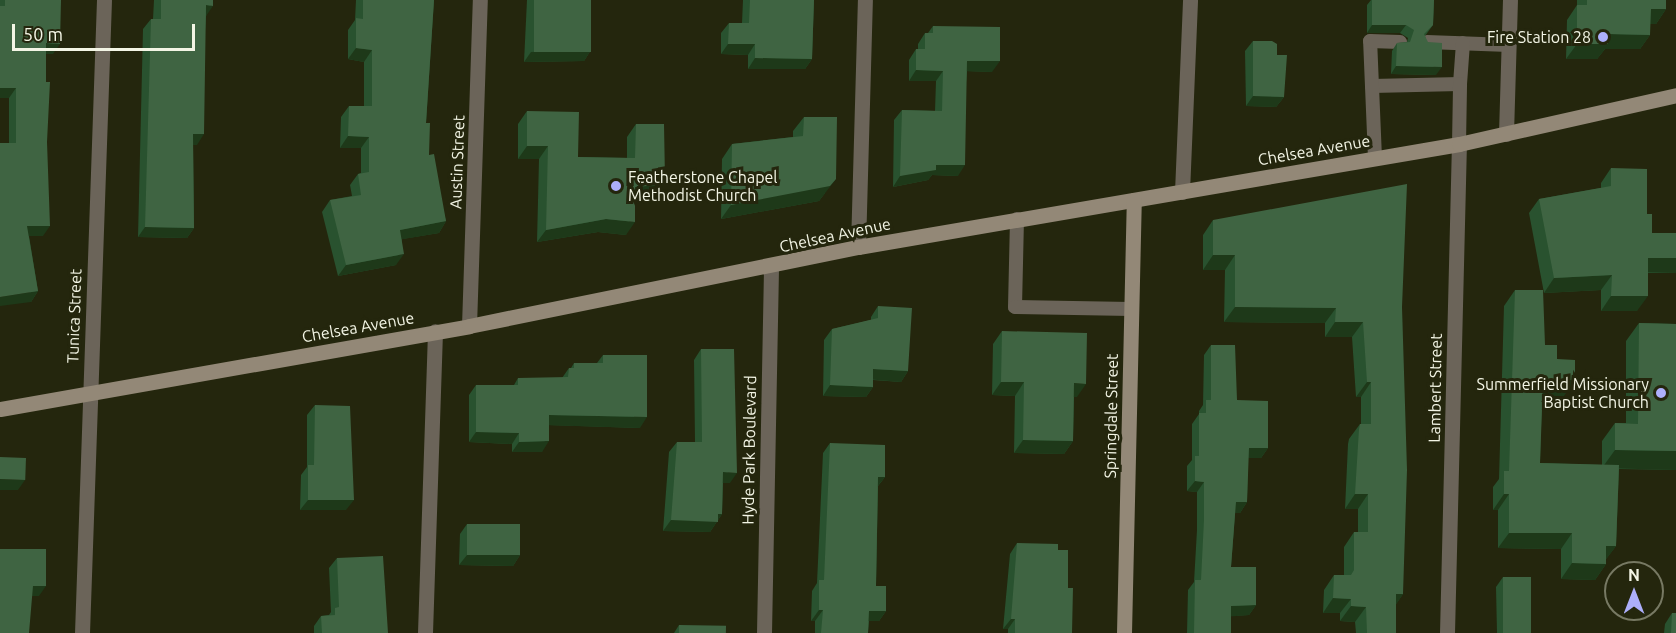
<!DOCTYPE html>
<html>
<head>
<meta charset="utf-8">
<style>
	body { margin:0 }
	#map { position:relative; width:1676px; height:633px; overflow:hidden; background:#24260d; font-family:Ubuntu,sans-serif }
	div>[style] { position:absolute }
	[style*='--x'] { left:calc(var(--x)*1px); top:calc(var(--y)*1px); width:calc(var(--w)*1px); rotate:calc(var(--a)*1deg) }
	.lane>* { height:14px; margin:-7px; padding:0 7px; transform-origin:7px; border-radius:7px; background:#6b6459 }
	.street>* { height:15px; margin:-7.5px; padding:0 7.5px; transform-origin:7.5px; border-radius:7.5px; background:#6b6459 }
	.secondary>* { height:15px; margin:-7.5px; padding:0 7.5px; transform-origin:7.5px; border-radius:7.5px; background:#938877 }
	.wall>* { inset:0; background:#29522f }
	.shaded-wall>* { inset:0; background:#1e3919 }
	.building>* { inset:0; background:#3f6442; transform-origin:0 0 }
	.dots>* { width:16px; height:16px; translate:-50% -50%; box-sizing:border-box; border:3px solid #24260d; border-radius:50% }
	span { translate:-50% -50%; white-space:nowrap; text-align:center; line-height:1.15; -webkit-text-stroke:6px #24260d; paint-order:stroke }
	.poi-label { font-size:16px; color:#f3f5e5 }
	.right { translate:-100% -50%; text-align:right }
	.left { translate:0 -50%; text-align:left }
	.street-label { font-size:16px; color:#f3f5e5 }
	.north { position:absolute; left:1604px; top:561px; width:60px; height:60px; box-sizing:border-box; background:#24260d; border:2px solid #777963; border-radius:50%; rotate:0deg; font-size:16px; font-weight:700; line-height:24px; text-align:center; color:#f3f5e5 }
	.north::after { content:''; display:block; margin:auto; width:21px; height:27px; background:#adaffb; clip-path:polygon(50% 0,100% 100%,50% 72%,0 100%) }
	.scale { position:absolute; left:12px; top:24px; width:183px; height:27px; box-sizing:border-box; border:3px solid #f3f5e5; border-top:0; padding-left:8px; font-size:18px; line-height:21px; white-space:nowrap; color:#f3f5e5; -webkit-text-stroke:4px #24260d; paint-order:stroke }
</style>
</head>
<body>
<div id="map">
	<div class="lane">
		<i style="--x:1427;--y:42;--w:82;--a:2.1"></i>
		<i style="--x:1372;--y:86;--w:88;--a:-1.3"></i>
		<i style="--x:1460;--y:84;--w:41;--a:-85.8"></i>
		<i style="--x:1459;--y:144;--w:60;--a:-89"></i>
		<i style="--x:1375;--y:158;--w:117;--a:-92.4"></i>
		<i style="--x:1370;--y:41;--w:30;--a:2"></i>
		<i style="--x:1017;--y:219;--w:88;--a:91.3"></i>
		<i style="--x:1015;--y:307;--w:116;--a:1"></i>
	</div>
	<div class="street">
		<i style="--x:1506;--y:134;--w:134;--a:-88.3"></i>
		<i style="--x:1182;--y:192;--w:192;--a:-87.6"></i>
		<i style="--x:858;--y:247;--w:247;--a:-88.4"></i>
		<i style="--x:469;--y:326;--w:326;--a:-88.1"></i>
		<i style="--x:82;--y:633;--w:633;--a:-88.01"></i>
		<i style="--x:425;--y:633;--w:302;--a:-88.1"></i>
		<i style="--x:764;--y:633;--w:366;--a:-88.9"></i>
		<i style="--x:1447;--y:633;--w:489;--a:-88.6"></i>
	</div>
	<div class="secondary">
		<i style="--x:0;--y:409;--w:476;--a:-10"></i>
		<i style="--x:469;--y:326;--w:397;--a:-11.5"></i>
		<i style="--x:858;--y:247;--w:610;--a:-9.72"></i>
		<i style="--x:1459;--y:144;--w:222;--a:-12.7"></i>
		<i style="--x:1124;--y:633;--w:433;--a:-88.7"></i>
	</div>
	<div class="wall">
		<i style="clip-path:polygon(0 0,61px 0,53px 54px,46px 54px,43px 236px,29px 236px,38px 291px,31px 302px,9px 143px,9px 98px,0 98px)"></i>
		<i style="clip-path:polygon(154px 0,213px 0,206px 16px,197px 145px,193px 145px,194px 228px,187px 238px,138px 237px,143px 29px,151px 19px,153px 19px)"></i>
		<i style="clip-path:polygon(356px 0,434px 0,426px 123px,429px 155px,446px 221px,439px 233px,402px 239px,396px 265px,338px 276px,322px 212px,330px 200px,352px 196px,350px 185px,358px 174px,361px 173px,361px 148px,340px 148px,341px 117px,349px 106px,364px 106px,364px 62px,348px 59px,348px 30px,355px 20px)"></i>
		<i style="clip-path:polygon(527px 0,591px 0,591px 50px,584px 61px,524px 62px)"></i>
		<i style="clip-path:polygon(743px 0,814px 0,812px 59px,805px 69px,748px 69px,748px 55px,721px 54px,721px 33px,729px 23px,742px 23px)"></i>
		<i style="clip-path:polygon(1371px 0,1434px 0,1433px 25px,1425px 36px,1436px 75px,1391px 74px,1392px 51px,1397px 43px,1407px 42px,1408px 38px,1400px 33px,1367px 33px,1367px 5px)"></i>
		<i style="clip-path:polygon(1577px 0,1666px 0,1666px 9px,1656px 24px,1650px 24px,1650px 35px,1640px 49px,1605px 49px,1597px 59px,1566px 59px,1567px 20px,1577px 5px)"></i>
		<i style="clip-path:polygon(933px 26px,992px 72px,967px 71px,958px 176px,932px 175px,928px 180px,893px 187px,894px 120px,902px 110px,935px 111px,936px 81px,909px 81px,909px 60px,916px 49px,918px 49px,918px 44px,925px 33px,928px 33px)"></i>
		<i style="clip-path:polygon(1253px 41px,1277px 55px,1284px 97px,1276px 107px,1246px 106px,1245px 51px)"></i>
		<i style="clip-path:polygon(527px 111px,578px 157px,627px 158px,627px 137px,636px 124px,665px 179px,650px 198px,635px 199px,626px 235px,598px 232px,537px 242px,539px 159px,518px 159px,518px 124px)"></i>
		<i style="clip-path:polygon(804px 117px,825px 193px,819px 201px,721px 219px,722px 159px,732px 144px,793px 137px,793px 131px)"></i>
		<i style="clip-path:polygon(1611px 168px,1647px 214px,1652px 233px,1676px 233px,1676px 273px,1648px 273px,1637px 311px,1601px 311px,1601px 290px,1544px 293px,1529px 213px,1539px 199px,1601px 188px,1601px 183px)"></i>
		<i style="clip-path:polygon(1213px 220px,1402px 307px,1403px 594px,1396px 604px,1396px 633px,1356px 633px,1355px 622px,1340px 621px,1340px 613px,1323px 613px,1324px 590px,1334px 575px,1344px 575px,1344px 547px,1354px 532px,1358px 532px,1358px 509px,1345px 509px,1348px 444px,1349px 439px,1360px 424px,1361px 424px,1361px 397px,1356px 397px,1352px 337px,1325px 337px,1325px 323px,1224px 322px,1225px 270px,1203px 270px,1203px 235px)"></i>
		<i style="clip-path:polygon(1515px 290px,1545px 345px,1557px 359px,1564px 396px,1542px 396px,1540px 463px,1602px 465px,1602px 441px,1615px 423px,1626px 423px,1626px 341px,1639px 323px,1676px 324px,1676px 470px,1619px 469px,1616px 546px,1606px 559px,1606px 564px,1595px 580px,1561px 579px,1561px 549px,1498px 548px,1498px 510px,1493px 510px,1493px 487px,1499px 479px,1504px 306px)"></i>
		<i style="clip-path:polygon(878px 306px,908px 371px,901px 382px,873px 380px,873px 387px,866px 397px,823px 396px,824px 340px,832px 329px,871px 320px,871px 317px)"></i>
		<i style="clip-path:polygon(1002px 331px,1077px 397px,1074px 397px,1073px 441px,1064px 454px,1014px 453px,1015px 396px,992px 395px,993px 344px)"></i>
		<i style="clip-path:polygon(1211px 345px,1237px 400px,1268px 448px,1261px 458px,1248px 458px,1247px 502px,1240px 513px,1235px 513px,1231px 567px,1256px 605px,1249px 615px,1231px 616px,1231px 633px,1187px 633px,1188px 590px,1194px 582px,1197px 530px,1197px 492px,1187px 491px,1187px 466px,1192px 460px,1192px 424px,1199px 414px,1199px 411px,1203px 405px,1204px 355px)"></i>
		<i style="clip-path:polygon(701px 349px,730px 483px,723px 483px,722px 514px,710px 532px,663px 531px,669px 452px,677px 442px,695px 442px,694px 360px)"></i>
		<i style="clip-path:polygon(603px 355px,640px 428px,549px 425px,542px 452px,512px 452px,512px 444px,469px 442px,469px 395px,476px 385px,514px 385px,518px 378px,562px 378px,569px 368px,571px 368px,574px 363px,597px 363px)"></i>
		<i style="clip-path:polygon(315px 405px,346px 510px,300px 510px,301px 475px,307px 467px,307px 415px)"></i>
		<i style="clip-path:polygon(830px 443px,885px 477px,878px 486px,876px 586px,886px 611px,879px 621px,869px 621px,868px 633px,815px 633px,815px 621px,811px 621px,812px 591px,817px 583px,823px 453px)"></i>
		<i style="clip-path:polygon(467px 524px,520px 555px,513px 566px,459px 565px,460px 534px)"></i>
		<i style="clip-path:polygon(1017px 543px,1058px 550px,1068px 588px,1072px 633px,1008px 633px,1008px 629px,1003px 629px,1010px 554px)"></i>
		<i style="clip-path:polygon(337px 558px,388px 633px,314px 633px,314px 626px,321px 616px,329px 615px,331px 612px,329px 568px)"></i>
		<i style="clip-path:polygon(1503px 577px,1531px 633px,1497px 633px,1496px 587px)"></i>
		<i style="clip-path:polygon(1672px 613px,1676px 633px,1664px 633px,1665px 624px)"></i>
		<i style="clip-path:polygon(679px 625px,726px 633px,674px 633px)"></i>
	</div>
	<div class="shaded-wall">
		<i style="clip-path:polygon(206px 5px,213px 6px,206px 16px)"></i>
		<i style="clip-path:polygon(1651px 9px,1666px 9px,1656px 24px,1640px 24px)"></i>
		<i style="clip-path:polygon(1372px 25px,1406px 25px,1400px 33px,1367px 33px)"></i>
		<i style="clip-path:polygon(1608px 34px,1650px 35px,1640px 49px,1605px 49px,1597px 59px,1566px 59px,1577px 44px)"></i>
		<i style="clip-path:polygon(46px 43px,60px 44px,53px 54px,39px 54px)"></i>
		<i style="clip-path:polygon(728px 44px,755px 44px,748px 55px,721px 54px)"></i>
		<i style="clip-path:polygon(356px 48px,372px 50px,364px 62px,348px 59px)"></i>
		<i style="clip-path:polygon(591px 50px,584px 61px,524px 62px,531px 52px)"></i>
		<i style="clip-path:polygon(755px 58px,812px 59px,805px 69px,748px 69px)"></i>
		<i style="clip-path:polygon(967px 61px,1000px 61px,992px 72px,960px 71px)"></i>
		<i style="clip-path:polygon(1396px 66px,1442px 67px,1436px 75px,1391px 74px)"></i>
		<i style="clip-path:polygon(916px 70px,943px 71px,936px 81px,909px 81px)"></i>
		<i style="clip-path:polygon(0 88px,16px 88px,9px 98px,0 98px)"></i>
		<i style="clip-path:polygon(1253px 96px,1284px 97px,1276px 107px,1246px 106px)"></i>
		<i style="clip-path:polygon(193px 134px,204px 134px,197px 145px,186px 145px)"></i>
		<i style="clip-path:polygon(348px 136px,369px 137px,361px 148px,340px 148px)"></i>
		<i style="clip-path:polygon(527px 146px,548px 146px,539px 159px,518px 159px)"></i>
		<i style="clip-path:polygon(936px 165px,965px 165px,958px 176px,932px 175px,928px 180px,893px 187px,900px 176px)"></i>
		<i style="clip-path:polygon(659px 179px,665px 179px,650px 198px,627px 199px,635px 187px)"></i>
		<i style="clip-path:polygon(836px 179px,819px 201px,721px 219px,731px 205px)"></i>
		<i style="clip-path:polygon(606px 219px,635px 222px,626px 235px,598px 232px,537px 242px,546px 230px)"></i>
		<i style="clip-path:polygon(446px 221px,439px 233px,392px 241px,400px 230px)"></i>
		<i style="clip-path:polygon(27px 226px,50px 226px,43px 236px,20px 236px)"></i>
		<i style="clip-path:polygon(145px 227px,194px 228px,187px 238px,138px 237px)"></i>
		<i style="clip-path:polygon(404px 254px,396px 265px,338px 276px,346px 265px)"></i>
		<i style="clip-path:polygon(1213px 255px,1235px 255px,1225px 270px,1203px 270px)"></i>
		<i style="clip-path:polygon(1648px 258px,1676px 258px,1676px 273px,1637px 272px)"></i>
		<i style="clip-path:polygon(1612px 275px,1601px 290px,1544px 293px,1554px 278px)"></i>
		<i style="clip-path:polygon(38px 291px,31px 302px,0 306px,0 297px)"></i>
		<i style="clip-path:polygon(1611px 296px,1648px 296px,1637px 311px,1601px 311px)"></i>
		<i style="clip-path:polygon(1235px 307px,1336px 308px,1325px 323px,1224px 322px)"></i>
		<i style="clip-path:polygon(1335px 322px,1363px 322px,1352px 337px,1325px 337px)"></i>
		<i style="clip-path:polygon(873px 369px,908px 371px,901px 382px,866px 379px)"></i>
		<i style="clip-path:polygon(1575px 380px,1564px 396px,1532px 396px,1543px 381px)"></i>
		<i style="clip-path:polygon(1001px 382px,1024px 382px,1015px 396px,992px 395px)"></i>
		<i style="clip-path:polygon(1367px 382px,1371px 382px,1361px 397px,1356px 397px)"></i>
		<i style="clip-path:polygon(1074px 383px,1086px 384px,1077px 397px,1065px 397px)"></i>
		<i style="clip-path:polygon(830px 385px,873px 387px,866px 397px,823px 396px)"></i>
		<i style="clip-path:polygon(549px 415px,647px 417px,640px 428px,542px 425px)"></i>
		<i style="clip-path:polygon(476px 432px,519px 433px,512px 444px,469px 442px)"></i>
		<i style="clip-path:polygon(1023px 440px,1073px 441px,1064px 454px,1014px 453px)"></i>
		<i style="clip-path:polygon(549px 441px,542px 452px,512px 452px,519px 442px)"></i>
		<i style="clip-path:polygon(1249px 448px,1268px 448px,1261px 458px,1241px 458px)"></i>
		<i style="clip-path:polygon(1615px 450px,1676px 451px,1676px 470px,1602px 468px)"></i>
		<i style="clip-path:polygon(723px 472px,737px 473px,730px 483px,716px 483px)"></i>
		<i style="clip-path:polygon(878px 477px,885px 477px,877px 487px)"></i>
		<i style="clip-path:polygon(0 479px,25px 480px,18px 490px,0 490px)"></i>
		<i style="clip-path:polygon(1195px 481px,1204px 482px,1197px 492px,1187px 491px)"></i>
		<i style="clip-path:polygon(1355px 494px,1368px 494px,1358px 509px,1345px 509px)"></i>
		<i style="clip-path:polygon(1504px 494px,1509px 494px,1498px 510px,1493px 510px)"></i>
		<i style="clip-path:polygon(308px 500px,354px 500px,346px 510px,300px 510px)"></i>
		<i style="clip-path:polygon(1236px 502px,1247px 502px,1240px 513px,1228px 513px)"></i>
		<i style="clip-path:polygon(718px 514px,722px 514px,710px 532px,663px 531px,671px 520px)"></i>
		<i style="clip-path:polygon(1509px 533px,1572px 533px,1561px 549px,1498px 548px)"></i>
		<i style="clip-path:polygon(1606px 546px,1616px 546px,1604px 562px)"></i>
		<i style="clip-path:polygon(467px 555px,520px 555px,513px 566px,459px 565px)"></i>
		<i style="clip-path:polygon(1572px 563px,1606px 564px,1595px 580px,1561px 579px)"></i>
		<i style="clip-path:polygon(33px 586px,46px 586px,39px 596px,26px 596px)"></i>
		<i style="clip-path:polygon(1396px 594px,1403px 594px,1393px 609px)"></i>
		<i style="clip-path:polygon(1333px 598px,1351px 599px,1340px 613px,1323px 613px)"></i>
		<i style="clip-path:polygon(1256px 605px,1249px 615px,1224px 617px,1231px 606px)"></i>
		<i style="clip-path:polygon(1351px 606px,1366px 607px,1355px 622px,1340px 621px)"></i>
		<i style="clip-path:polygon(819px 610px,823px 610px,815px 621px,811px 621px)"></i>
		<i style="clip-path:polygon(869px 611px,886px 611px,879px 621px,862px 621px)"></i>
		<i style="clip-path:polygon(1011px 619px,1015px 619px,1008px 629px,1003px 629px)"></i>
	</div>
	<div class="building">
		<i style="clip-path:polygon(5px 0,61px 0,60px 44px,46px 43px,46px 82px,50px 82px,47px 142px,50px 226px,27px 226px,38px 291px,0 297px,0 143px,16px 143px,16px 88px,0 88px,0 6px,5px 6px)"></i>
		<i style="clip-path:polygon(161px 0,213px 0,213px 6px,206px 5px,204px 134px,193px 134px,194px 228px,145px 227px,151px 19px,161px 19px)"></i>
		<i style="clip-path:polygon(363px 0,434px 0,426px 123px,430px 123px,429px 155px,434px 154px,446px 221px,400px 230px,404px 254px,346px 265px,330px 200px,361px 195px,358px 174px,369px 172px,369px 137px,348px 136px,349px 106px,372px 106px,372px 50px,356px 48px,356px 18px,363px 19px)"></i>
		<i style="left:534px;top:0;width:57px;height:52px"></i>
		<i style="clip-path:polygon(750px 0,814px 0,812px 59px,755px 58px,755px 44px,728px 44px,729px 23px,749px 23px)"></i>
		<i style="clip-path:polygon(1372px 0,1434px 0,1433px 25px,1424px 34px,1428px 42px,1442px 43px,1442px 67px,1396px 66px,1397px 43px,1410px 42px,1414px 30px,1406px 25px,1372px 25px)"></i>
		<i style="clip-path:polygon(1587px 0,1666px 0,1666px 9px,1651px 9px,1650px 35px,1608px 34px,1608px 44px,1577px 44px,1577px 5px,1587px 5px)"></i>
		<i style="clip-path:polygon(933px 26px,1000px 27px,1000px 61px,967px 61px,965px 165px,936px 165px,936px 170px,900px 176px,902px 110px,942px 111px,943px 71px,916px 70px,916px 49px,925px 49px,925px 33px,933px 33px)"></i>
		<i style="clip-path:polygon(1253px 41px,1272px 41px,1277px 44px,1277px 55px,1287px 55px,1284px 97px,1253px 96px)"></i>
		<i style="clip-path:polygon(527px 111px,579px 112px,578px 157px,635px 158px,636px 124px,664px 124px,665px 179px,659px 179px,659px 185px,635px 187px,635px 222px,606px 219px,546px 230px,548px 146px,527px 146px)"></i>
		<i style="clip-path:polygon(804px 117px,837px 117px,836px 179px,830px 186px,731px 205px,732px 144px,803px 136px)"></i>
		<i style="clip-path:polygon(1611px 168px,1647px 169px,1647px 214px,1652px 214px,1652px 233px,1676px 233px,1676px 258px,1648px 258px,1648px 296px,1611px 296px,1612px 275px,1554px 278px,1539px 199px,1611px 186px)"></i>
		<i style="clip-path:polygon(1407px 184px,1402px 307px,1407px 470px,1403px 594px,1396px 594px,1396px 633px,1367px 633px,1366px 607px,1351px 606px,1351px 599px,1333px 598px,1334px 575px,1351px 575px,1354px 570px,1354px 532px,1368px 532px,1368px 494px,1355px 494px,1359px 429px,1360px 424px,1371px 424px,1371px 382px,1367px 382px,1363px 322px,1335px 322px,1336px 308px,1235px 307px,1235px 255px,1213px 255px,1213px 220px)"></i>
		<i style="clip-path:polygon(1515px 290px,1543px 290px,1545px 345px,1557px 345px,1557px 359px,1575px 360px,1575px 380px,1543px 381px,1540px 463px,1619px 465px,1616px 546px,1606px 546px,1606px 564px,1572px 563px,1572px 533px,1509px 533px,1509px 494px,1504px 494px,1504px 471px,1509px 471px)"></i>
		<i style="clip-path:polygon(878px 306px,912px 308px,908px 371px,873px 369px,873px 387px,830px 385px,832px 329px,878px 318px)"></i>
		<i style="clip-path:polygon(1639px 323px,1676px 324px,1676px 451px,1615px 450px,1615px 423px,1638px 424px)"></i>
		<i style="clip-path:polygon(1002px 331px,1087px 333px,1086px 384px,1074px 383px,1073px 441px,1023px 440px,1024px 382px,1001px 382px)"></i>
		<i style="clip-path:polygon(1211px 345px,1235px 345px,1237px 400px,1268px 401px,1268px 448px,1249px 448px,1247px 502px,1236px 502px,1231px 567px,1256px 567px,1256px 605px,1231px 606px,1231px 633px,1194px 633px,1195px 580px,1201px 580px,1204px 520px,1204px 482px,1195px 481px,1195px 456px,1199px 456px,1199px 413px,1206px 413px,1206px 400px,1211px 400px)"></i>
		<i style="clip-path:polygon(701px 349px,734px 349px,737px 473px,723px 472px,722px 514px,718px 514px,718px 522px,671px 520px,677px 442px,702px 442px)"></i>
		<i style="clip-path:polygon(603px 355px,647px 355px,647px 417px,549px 415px,549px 441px,519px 442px,519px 433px,476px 432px,476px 385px,518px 385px,518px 378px,568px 377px,569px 368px,574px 368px,574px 363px,603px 363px)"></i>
		<i style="clip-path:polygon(315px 405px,350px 406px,354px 500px,308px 500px,308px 465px,314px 465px)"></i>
		<i style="clip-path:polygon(830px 443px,885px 445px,885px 477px,878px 477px,876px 586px,886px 586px,886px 611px,869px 611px,868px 633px,821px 633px,823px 610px,819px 610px,819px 580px,824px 580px)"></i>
		<i style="left:0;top:457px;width:26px;height:22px;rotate:2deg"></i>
		<i style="left:467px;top:524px;width:53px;height:31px"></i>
		<i style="clip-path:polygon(1017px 543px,1058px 544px,1058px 550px,1068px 550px,1068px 588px,1073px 588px,1072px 633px,1015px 633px,1015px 619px,1011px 619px)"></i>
		<i style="clip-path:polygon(0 549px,46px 549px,46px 586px,33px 586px,29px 633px,0 633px)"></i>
		<i style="clip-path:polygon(383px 556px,388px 633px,322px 633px,321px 616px,335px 615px,335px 608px,339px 607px,337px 558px)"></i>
		<i style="left:1503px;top:577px;width:28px;height:56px"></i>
		<i style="clip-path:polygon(1672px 613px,1676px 613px,1676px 633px,1671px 633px)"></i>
		<i style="left:679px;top:625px;width:47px;height:8px;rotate:1deg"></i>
	</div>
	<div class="dots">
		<i style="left:1603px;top:37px;background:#adaffb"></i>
		<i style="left:616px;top:186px;background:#adaffb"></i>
		<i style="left:1661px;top:393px;background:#adaffb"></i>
	</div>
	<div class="poi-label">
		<span class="right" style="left:1591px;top:37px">Fire Station 28</span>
		<span class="left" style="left:628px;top:186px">Featherstone Chapel<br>Methodist Church</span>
		<span class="right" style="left:1649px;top:393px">Summerfield Missionary<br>Baptist Church</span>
	</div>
	<div class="street-label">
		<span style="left:1314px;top:150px;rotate:-10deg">Chelsea Avenue</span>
		<span style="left:457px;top:162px;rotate:-88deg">Austin Street</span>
		<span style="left:835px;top:235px;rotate:-12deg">Chelsea Avenue</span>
		<span style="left:74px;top:316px;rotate:-88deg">Tunica Street</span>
		<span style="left:358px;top:327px;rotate:-10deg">Chelsea Avenue</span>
		<span style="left:1435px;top:388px;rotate:-89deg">Lambert Street</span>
		<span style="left:1111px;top:416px;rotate:-89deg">Springdale Street</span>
		<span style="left:749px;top:450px;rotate:-89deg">Hyde Park Boulevard</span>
	</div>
	<div class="north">N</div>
	<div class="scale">50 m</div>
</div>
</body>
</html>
